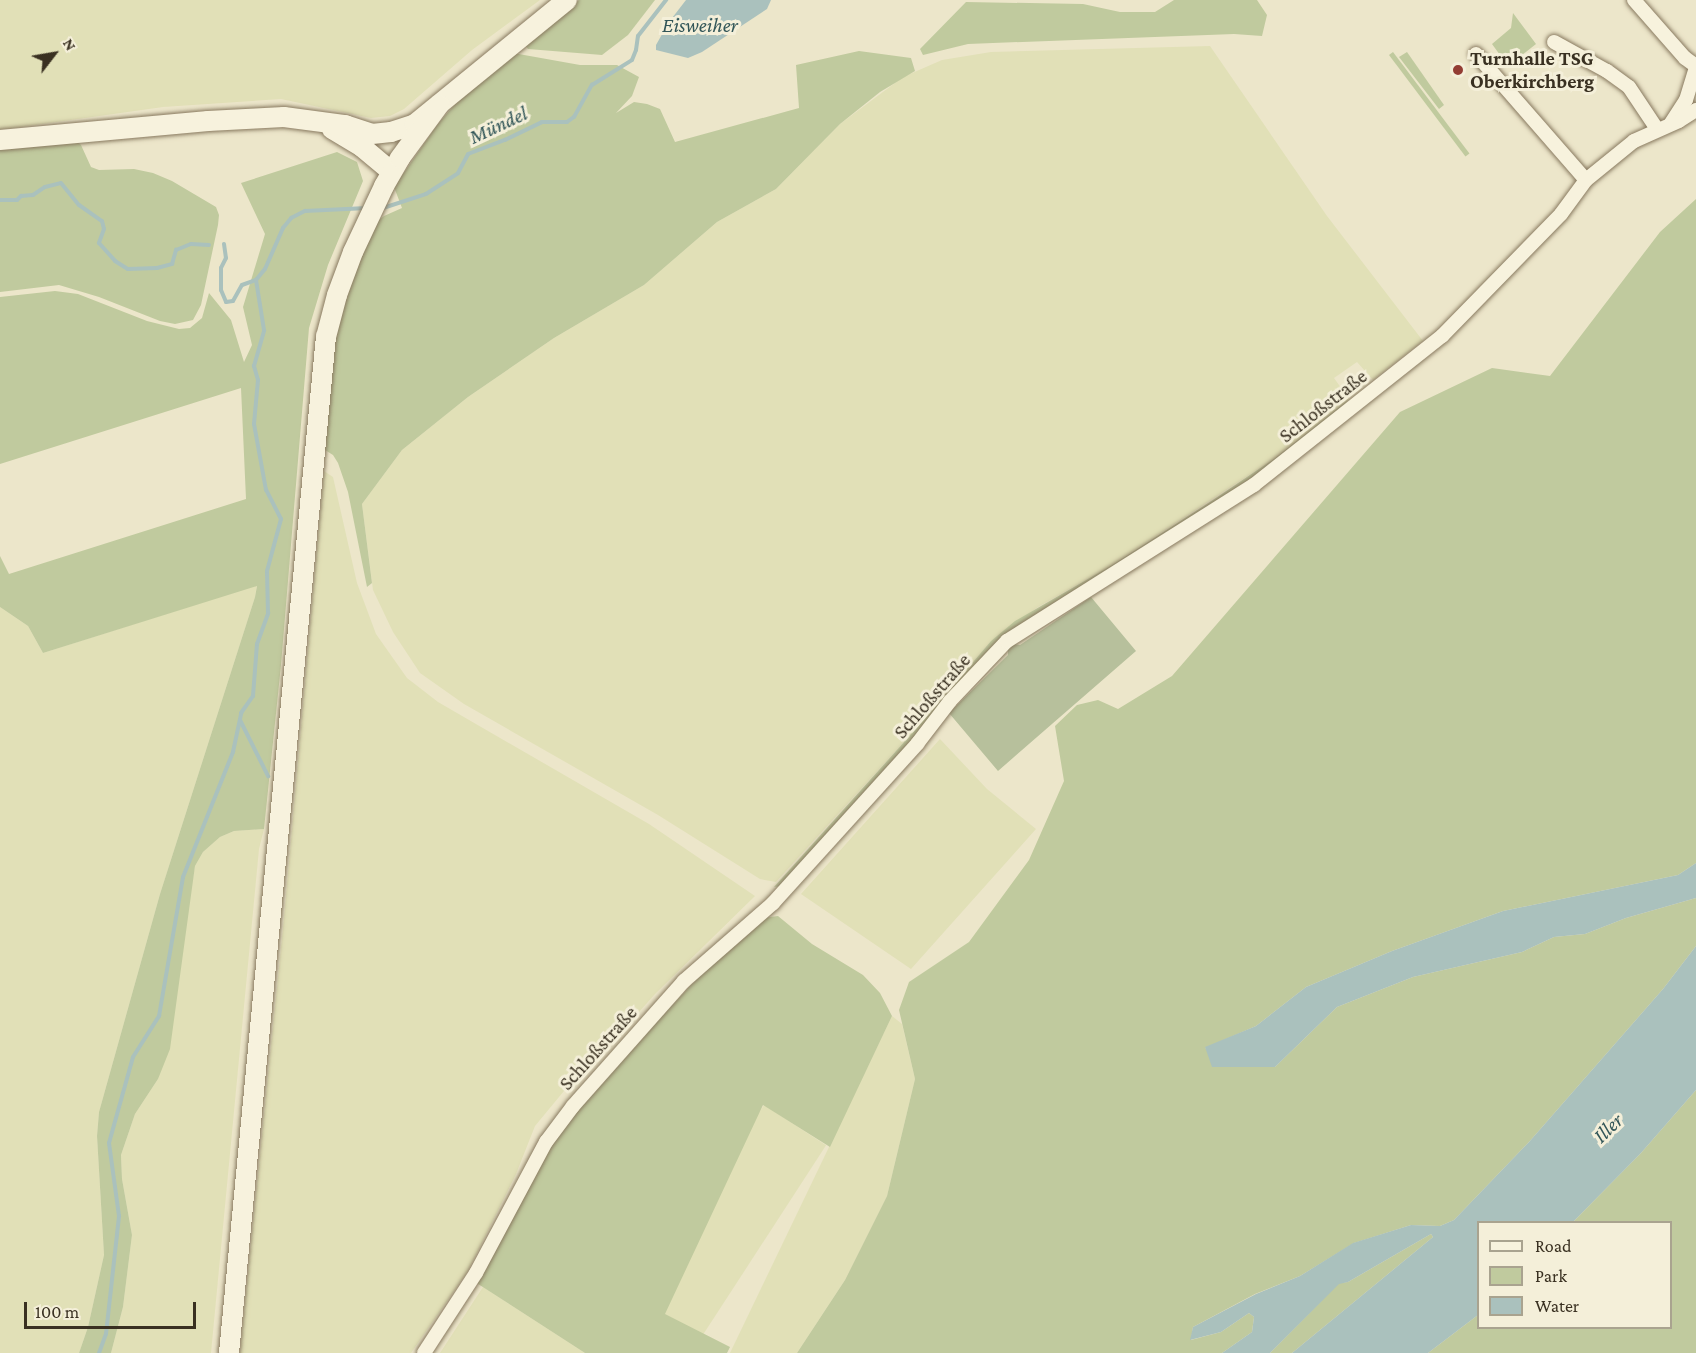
<!DOCTYPE html>
<html>
<head>
<meta charset="utf-8">
<style>
	body { margin:0 }
	#map { position:relative; width:1696px; height:1353px; overflow:hidden; background:#ece6ca; font-family:"Crimson Pro",serif }
	div>[style] { position:absolute }
	[style*='--x'] { left:calc(var(--x)*1px); top:calc(var(--y)*1px); width:calc(var(--w)*1px); rotate:calc(var(--a)*1deg) }
	.farmland>* { inset:0; background:#e1e0b7; transform-origin:0 0 }
	.green>* { inset:0; background:#c0ca9e; transform-origin:0 0 }
	.cemetery>* { inset:0; background:#b7c09c }
	.water>* { inset:0; background:#aac1bd }
	.stream>* { height:4px; margin:-2px; padding:0 2px; transform-origin:2px; border-radius:2px; background:#aac1bd }
	.roads { filter:drop-shadow(0 0 2px #88795f) drop-shadow(0 0 2px #88795f) }
	.street>* { height:14px; margin:-7px; padding:0 7px; transform-origin:7px; border-radius:7px; background:#f7f2dd }
	.secondary>* { height:20px; margin:-10px; padding:0 10px; transform-origin:10px; border-radius:10px; background:#f7f2dd }
	.dots>* { width:16px; height:16px; translate:-50% -50%; box-sizing:border-box; border:3px solid #f4efd9; border-radius:50% }
	span { translate:-50% -50%; white-space:nowrap; text-align:center; line-height:1.15; -webkit-text-stroke:6px #f4efd9; paint-order:stroke }
	.poi-label { font-size:20px; color:#393021; font-weight:700 }
	.left { translate:0 -50%; text-align:left }
	.street-label { font-size:20px; color:#393021 }
	.water-label { font-size:21px; color:#325658; font-style:italic }
	.legend { position:absolute; left:1477px; top:1221px; width:195px; height:108px; box-sizing:border-box; background:#f4efd9; border:2px solid #a9a38f; margin:0; padding:8px 10px; list-style:none; font-size:18px; color:#393021 }
	.legend li { display:flex; align-items:center; gap:12px; height:30px }
	.legend b { width:30px; border:2px solid #a9a38f }
	.north { position:absolute; left:24px; top:24px; width:60px; height:60px; -webkit-text-stroke:4px #f4efd9; paint-order:stroke; rotate:59deg; font-size:16px; font-weight:700; line-height:24px; text-align:center; color:#393021 }
	.north::after { content:''; display:block; margin:auto; width:21px; height:27px; background:#393021; clip-path:polygon(50% 0,100% 100%,50% 72%,0 100%) }
	.scale { position:absolute; left:24px; top:1302px; width:172px; height:27px; box-sizing:border-box; border:3px solid #393021; border-top:0; padding-left:8px; font-size:18px; line-height:21px; white-space:nowrap; color:#393021; -webkit-text-stroke:4px #f4efd9; paint-order:stroke }
</style>
</head>
<body>
<div id="map">
	<div class="farmland">
		<i style="clip-path:polygon(0 0,540px 0,472px 50px,404px 109px,390px 116px,371px 118px,281px 99px,163px 107px,0 130px)"></i>
		<i style="clip-path:polygon(1210px 46px,1327px 216px,1423px 341px,1373px 380px,1357px 362px,1334px 378px,1349px 399px,1275px 458px,1112px 565px,1038px 607px,991px 641px,913px 732px,776px 882px,760px 879px,658px 815px,464px 704px,420px 673px,393px 632px,373px 590px,362px 504px,402px 450px,468px 397px,554px 338px,644px 285px,717px 222px,776px 189px,840px 124px,903px 77px,942px 60px,991px 52px)"></i>
		<i style="clip-path:polygon(324px 471px,333px 477px,357px 583px,376px 634px,407px 678px,438px 702px,649px 824px,755px 896px,655px 994px,582px 1076px,578px 1074px,535px 1126px,516px 1174px,468px 1271px,411px 1353px,240px 1353px,284px 918px)"></i>
		<i style="clip-path:polygon(257px 585px,255px 597px,160px 894px,99px 1112px,97px 1136px,104px 1255px,88px 1327px,79px 1353px,0 1353px,0 607px,28px 626px,43px 653px)"></i>
		<i style="clip-path:polygon(940px 739px,987px 789px,1036px 829px,911px 969px,801px 894px)"></i>
		<i style="clip-path:polygon(264px 829px,259px 849px,211px 1353px,111px 1353px,123px 1307px,132px 1235px,122px 1179px,121px 1155px,135px 1114px,158px 1079px,195px 866px,203px 852px,220px 837px,234px 831px)"></i>
		<i style="clip-path:polygon(892px 1016px,902px 1024px,915px 1079px,887px 1196px,845px 1280px,797px 1353px,730px 1353px)"></i>
		<i style="left:764px;top:1105px;width:74px;height:232px;rotate:33deg"></i>
		<i style="clip-path:polygon(483px 1287px,585px 1353px,440px 1353px)"></i>
	</div>
	<div class="green">
		<i style="clip-path:polygon(579px 0,655px 0,628px 35px,602px 55px,528px 49px,523px 43px)"></i>
		<i style="clip-path:polygon(1174px 0,1257px 0,1267px 15px,1262px 36px,1234px 34px,968px 44px,923px 55px,920px 49px,966px 2px,1083px 4px,1120px 12px,1155px 12px)"></i>
		<i style="clip-path:polygon(1513px 13px,1536px 44px,1508px 66px,1492px 44px,1511px 28px)"></i>
		<i style="clip-path:polygon(859px 51px,911px 58px,915px 71px,880px 92px,840px 124px,776px 189px,717px 222px,644px 285px,554px 338px,468px 397px,402px 450px,362px 504px,372px 583px,367px 587px,348px 492px,338px 463px,333px 455px,325px 450px,327px 392px,339px 315px,374px 224px,384px 216px,402px 208px,394px 187px,437px 125px,470px 87px,513px 53px,580px 65px,617px 65px,639px 77px,632px 96px,616px 113px,634px 102px,647px 104px,660px 109px,675px 142px,799px 108px,796px 65px)"></i>
		<i style="left:1393px;top:52px;width:127px;height:5px;rotate:53deg"></i>
		<i style="clip-path:polygon(1407px 52px,1444px 105px,1439px 109px,1399px 57px)"></i>
		<i style="clip-path:polygon(78px 142px,81px 145px,91px 167px,99px 170px,134px 169px,153px 173px,172px 181px,216px 207px,219px 215px,218px 225px,201px 305px,193px 320px,175px 324px,160px 321px,99px 297px,59px 285px,0 292px,0 148px)"></i>
		<i style="clip-path:polygon(337px 152px,357px 162px,363px 181px,328px 265px,309px 328px,281px 665px,264px 829px,234px 831px,220px 837px,203px 852px,195px 866px,170px 1049px,158px 1079px,135px 1114px,121px 1155px,122px 1179px,132px 1235px,123px 1307px,111px 1353px,79px 1353px,88px 1327px,104px 1255px,97px 1136px,99px 1112px,160px 894px,255px 597px,257px 586px,43px 653px,28px 626px,0 607px,0 556px,9px 574px,246px 499px,241px 388px,0 464px,0 297px,55px 291px,78px 294px,147px 321px,179px 329px,190px 328px,202px 318px,209px 293px,231px 320px,244px 362px,252px 345px,243px 307px,265px 234px,241px 183px)"></i>
		<i style="clip-path:polygon(1696px 199px,1696px 863px,1678px 875px,1503px 911px,1392px 951px,1306px 987px,1256px 1026px,1205px 1048px,1275px 1067px,1337px 1007px,1413px 977px,1522px 952px,1554px 937px,1585px 934px,1626px 918px,1696px 898px,1696px 946px,1663px 989px,1529px 1142px,1454px 1220px,1440px 1226px,1411px 1225px,1354px 1243px,1300px 1276px,1255px 1294px,1193px 1327px,1191px 1340px,1221px 1332px,1249px 1313px,1254px 1317px,1252px 1332px,1222px 1353px,797px 1353px,845px 1280px,887px 1196px,915px 1079px,899px 1010px,909px 982px,969px 942px,1029px 860px,1064px 781px,1055px 726px,1077px 705px,1098px 700px,1118px 709px,1172px 676px,1400px 412px,1492px 368px,1550px 376px,1660px 232px)"></i>
		<i style="clip-path:polygon(1349px 399px,1335px 415px,1282px 458px,1216px 503px,1016px 628px,780px 886px,774px 887px,913px 732px,991px 641px,1015px 621px,1112px 565px,1213px 500px,1275px 458px)"></i>
		<i style="clip-path:polygon(778px 916px,812px 944px,863px 975px,880px 993px,892px 1016px,830px 1147px,763px 1105px,665px 1314px,730px 1347px,727px 1353px,585px 1353px,475px 1282px,530px 1176px,581px 1103px,694px 982px,763px 918px)"></i>
		<i style="clip-path:polygon(1696px 1090px,1696px 1353px,1428px 1353px,1478px 1315px,1478px 1328px,1670px 1328px,1670px 1222px,1573px 1222px,1641px 1153px)"></i>
		<i style="clip-path:polygon(1431px 1234px,1433px 1237px,1292px 1353px,1270px 1353px,1339px 1283px,1348px 1282px)"></i>
	</div>
	<div class="cemetery">
		<i style="clip-path:polygon(1091px 597px,1136px 651px,998px 771px,949px 713px,1008px 655px,1008px 648px,1013px 644px,1020px 645px)"></i>
	</div>
	<div class="water">
		<i style="clip-path:polygon(686px 0,771px 0,767px 9px,702px 52px,688px 58px,656px 50px,656px 45px,669px 22px)"></i>
		<i style="clip-path:polygon(1696px 863px,1696px 898px,1626px 918px,1585px 934px,1554px 937px,1522px 952px,1413px 977px,1337px 1007px,1275px 1067px,1212px 1067px,1205px 1047px,1256px 1026px,1306px 987px,1392px 951px,1503px 911px,1678px 875px)"></i>
		<i style="clip-path:polygon(1696px 946px,1696px 1090px,1641px 1153px,1573px 1222px,1478px 1222px,1478px 1315px,1428px 1353px,1292px 1353px,1433px 1237px,1431px 1234px,1348px 1282px,1339px 1284px,1270px 1353px,1222px 1353px,1252px 1332px,1254px 1317px,1249px 1313px,1221px 1332px,1190px 1340px,1193px 1327px,1256px 1294px,1300px 1276px,1353px 1243px,1411px 1225px,1440px 1226px,1454px 1220px,1529px 1142px,1663px 989px)"></i>
	</div>
	<div class="stream">
		<i style="--x:0;--y:200;--w:17;--a:0"></i>
		<i style="--x:17;--y:200;--w:6;--a:-45"></i>
		<i style="--x:21;--y:196;--w:12;--a:-5"></i>
		<i style="--x:33;--y:195;--w:14;--a:-34"></i>
		<i style="--x:45;--y:187;--w:16;--a:-14"></i>
		<i style="--x:61;--y:183;--w:28;--a:51"></i>
		<i style="--x:79;--y:205;--w:28;--a:35"></i>
		<i style="--x:102;--y:221;--w:8;--a:76"></i>
		<i style="--x:104;--y:229;--w:15;--a:110"></i>
		<i style="--x:99;--y:243;--w:24;--a:48"></i>
		<i style="--x:115;--y:261;--w:15;--a:32"></i>
		<i style="--x:128;--y:269;--w:29;--a:-2"></i>
		<i style="--x:157;--y:268;--w:16;--a:-15"></i>
		<i style="--x:172;--y:264;--w:15;--a:-74"></i>
		<i style="--x:176;--y:250;--w:16;--a:-22"></i>
		<i style="--x:191;--y:244;--w:18;--a:3"></i>
		<i style="--x:380;--y:209;--w:48;--a:-18.1"></i>
		<i style="--x:426;--y:194;--w:38;--a:-33"></i>
		<i style="--x:458;--y:173;--w:21;--a:-62"></i>
		<i style="--x:468;--y:154;--w:40;--a:-21"></i>
		<i style="--x:505;--y:140;--w:41;--a:-25.9"></i>
		<i style="--x:542;--y:122;--w:25;--a:0"></i>
		<i style="--x:567;--y:122;--w:9;--a:-36"></i>
		<i style="--x:574;--y:117;--w:37;--a:-61"></i>
		<i style="--x:592;--y:85;--w:47;--a:-32"></i>
		<i style="--x:632;--y:60;--w:11;--a:-68"></i>
		<i style="--x:636;--y:50;--w:14;--a:-82"></i>
		<i style="--x:638;--y:36;--w:46;--a:-52.1"></i>
		<i style="--x:224;--y:244;--w:14;--a:82"></i>
		<i style="--x:226;--y:258;--w:11;--a:117"></i>
		<i style="--x:221;--y:268;--w:22;--a:90"></i>
		<i style="--x:221;--y:290;--w:13;--a:67"></i>
		<i style="--x:226;--y:302;--w:7;--a:-8"></i>
		<i style="--x:233;--y:301;--w:18;--a:-61"></i>
		<i style="--x:242;--y:285;--w:15;--a:-20"></i>
		<i style="--x:256;--y:280;--w:14;--a:-51"></i>
		<i style="--x:265;--y:269;--w:45;--a:-66.3"></i>
		<i style="--x:283;--y:228;--w:13;--a:-51"></i>
		<i style="--x:291;--y:218;--w:16;--a:-27"></i>
		<i style="--x:305;--y:211;--w:62;--a:-2.8"></i>
		<i style="--x:240;--y:720;--w:63;--a:63.4"></i>
		<i style="--x:99;--y:1353;--w:20;--a:-70"></i>
		<i style="--x:106;--y:1334;--w:119;--a:-83.7"></i>
		<i style="--x:119;--y:1216;--w:74;--a:-97.8"></i>
		<i style="--x:109;--y:1143;--w:89;--a:-74.4"></i>
		<i style="--x:133;--y:1057;--w:49;--a:-57.6"></i>
		<i style="--x:159;--y:1016;--w:141;--a:-80.2"></i>
		<i style="--x:183;--y:877;--w:135;--a:-68.2"></i>
		<i style="--x:233;--y:752;--w:40;--a:-78"></i>
		<i style="--x:241;--y:713;--w:21;--a:-55"></i>
		<i style="--x:253;--y:696;--w:52;--a:-85.6"></i>
		<i style="--x:257;--y:644;--w:33;--a:-70"></i>
		<i style="--x:268;--y:613;--w:42;--a:-91.4"></i>
		<i style="--x:267;--y:571;--w:54;--a:-74.9"></i>
		<i style="--x:281;--y:519;--w:33;--a:-117"></i>
		<i style="--x:266;--y:490;--w:67;--a:-100.3"></i>
		<i style="--x:254;--y:424;--w:44;--a:-84.8"></i>
		<i style="--x:258;--y:380;--w:15;--a:-106"></i>
		<i style="--x:254;--y:366;--w:37;--a:-74"></i>
		<i style="--x:264;--y:330;--w:51;--a:-99.1"></i>
	</div>
	<div class="roads">
		<div class="street">
			<i style="--x:1634;--y:0;--w:77;--a:48.7"></i>
			<i style="--x:1685;--y:58;--w:14;--a:36"></i>
			<i style="--x:1554;--y:42;--w:60;--a:28.7"></i>
			<i style="--x:1607;--y:71;--w:27;--a:36"></i>
			<i style="--x:1629;--y:87;--w:50;--a:56.3"></i>
			<i style="--x:1476;--y:54;--w:167;--a:48.9"></i>
			<i style="--x:1671;--y:123;--w:27;--a:-57"></i>
			<i style="--x:1686;--y:100;--w:34;--a:-73"></i>
			<i style="--x:424;--y:1353;--w:95;--a:-57"></i>
			<i style="--x:476;--y:1273;--w:149;--a:-61.9"></i>
			<i style="--x:546;--y:1142;--w:45;--a:-53.1"></i>
			<i style="--x:573;--y:1106;--w:167;--a:-48.4"></i>
			<i style="--x:684;--y:981;--w:118;--a:-41.2"></i>
			<i style="--x:773;--y:903;--w:215;--a:-47.8"></i>
			<i style="--x:917;--y:744;--w:54;--a:-52.5"></i>
			<i style="--x:950;--y:701;--w:83;--a:-46.5"></i>
			<i style="--x:1007;--y:641;--w:292;--a:-32.3"></i>
			<i style="--x:1254;--y:485;--w:240;--a:-38.4"></i>
			<i style="--x:1442;--y:336;--w:170;--a:-45.7"></i>
			<i style="--x:1561;--y:214;--w:42;--a:-53.7"></i>
			<i style="--x:1586;--y:180;--w:62;--a:-39.1"></i>
			<i style="--x:1634;--y:141;--w:49;--a:-24"></i>
			<i style="--x:1679;--y:121;--w:20;--a:-33"></i>
		</div>
		<div class="secondary">
			<i style="--x:332;--y:129;--w:35;--a:31"></i>
			<i style="--x:362;--y:147;--w:38;--a:40"></i>
			<i style="--x:0;--y:140;--w:209;--a:-5.2"></i>
			<i style="--x:208;--y:121;--w:76;--a:-3"></i>
			<i style="--x:284;--y:117;--w:62;--a:7.5"></i>
			<i style="--x:345;--y:125;--w:28;--a:18"></i>
			<i style="--x:372;--y:134;--w:19;--a:-6"></i>
			<i style="--x:391;--y:132;--w:25;--a:-18"></i>
			<i style="--x:415;--y:124;--w:196;--a:-39.2"></i>
			<i style="--x:229;--y:1353;--w:1021;--a:-84.55"></i>
			<i style="--x:326;--y:337;--w:43;--a:-75.3"></i>
			<i style="--x:337;--y:295;--w:46;--a:-69.6"></i>
			<i style="--x:353;--y:252;--w:73;--a:-64.8"></i>
			<i style="--x:384;--y:186;--w:32;--a:-60"></i>
			<i style="--x:400;--y:158;--w:66;--a:-53.7"></i>
		</div>
	</div>
	<div class="dots">
		<i style="left:1458px;top:70px;background:#933d33"></i>
	</div>
	<div class="poi-label">
		<span class="left" style="left:1470px;top:70px">Turnhalle TSG<br>Oberkirchberg</span>
	</div>
	<div class="street-label">
		<span style="left:1323px;top:406px;rotate:-38deg">Schloßstraße</span>
		<span style="left:932px;top:696px;rotate:-49deg">Schloßstraße</span>
		<span style="left:598px;top:1048px;rotate:-48deg">Schloßstraße</span>
	</div>
	<div class="water-label">
		<span style="left:700px;top:25px">Eisweiher</span>
		<span style="left:498px;top:125px;rotate:-25deg">Mündel</span>
		<span style="left:1608px;top:1128px;rotate:-44deg">Iller</span>
	</div>
	<ul class="legend">
	<li><b style="height:8px;background:#f7f2dd"></b>Road</li>
	<li><b style="height:16px;background:#c0ca9e"></b>Park</li>
	<li><b style="height:16px;background:#aac1bd"></b>Water</li>
	</ul>
	<div class="north">N</div>
	<div class="scale">100 m</div>
</div>
</body>
</html>
